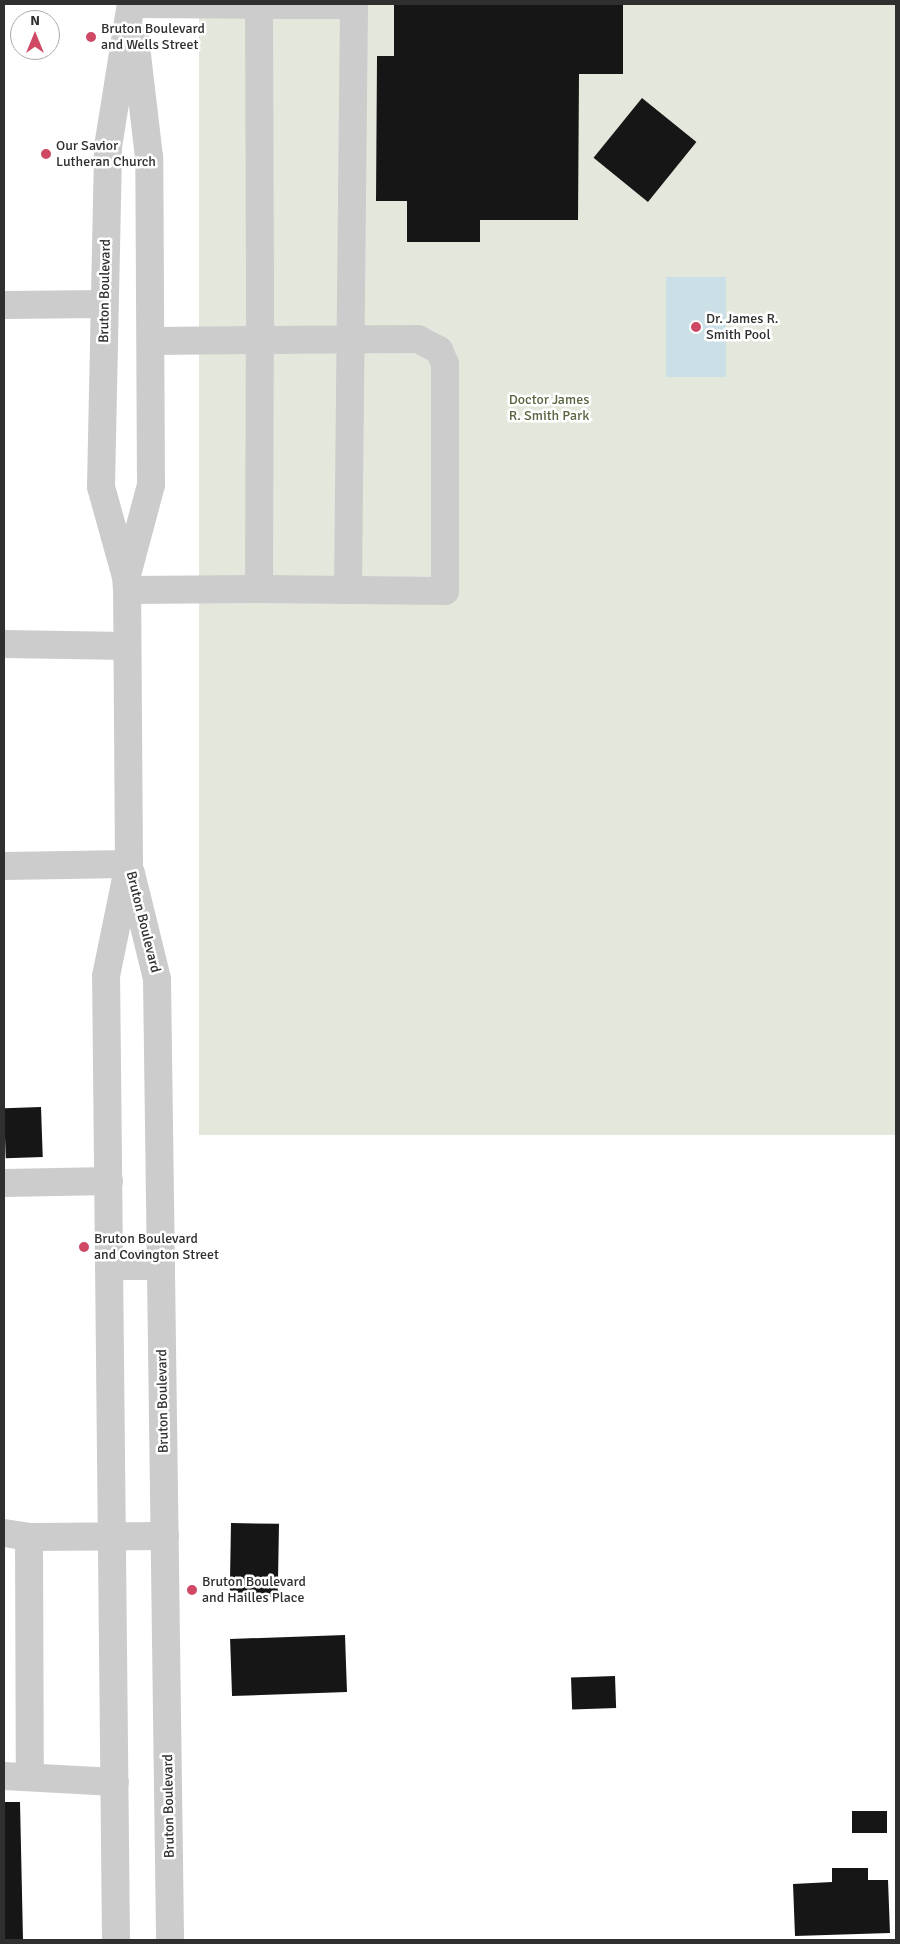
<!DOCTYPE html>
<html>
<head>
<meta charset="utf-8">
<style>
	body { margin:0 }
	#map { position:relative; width:900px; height:1944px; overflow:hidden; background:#fff; font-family:Signika,sans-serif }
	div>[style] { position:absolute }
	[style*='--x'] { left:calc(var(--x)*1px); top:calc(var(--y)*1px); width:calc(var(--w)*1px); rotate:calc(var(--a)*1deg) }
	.green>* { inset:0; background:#e4e8dc; transform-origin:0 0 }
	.water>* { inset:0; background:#cbdfe6; transform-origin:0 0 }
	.building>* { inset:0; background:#161616; transform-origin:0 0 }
	.minor>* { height:28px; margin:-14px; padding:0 14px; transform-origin:14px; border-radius:14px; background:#ccc }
	.dots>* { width:14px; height:14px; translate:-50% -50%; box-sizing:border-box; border:2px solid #fff; border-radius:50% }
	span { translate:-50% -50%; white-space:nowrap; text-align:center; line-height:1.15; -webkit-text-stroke:5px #fff; paint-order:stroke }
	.poi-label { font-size:14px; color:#2f2f2f }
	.left { translate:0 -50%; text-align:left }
	.street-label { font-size:14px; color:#2f2f2f }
	.park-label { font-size:14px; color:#586642 }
	.frame { position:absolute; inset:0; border:5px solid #2f2f2f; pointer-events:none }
	.north { position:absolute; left:10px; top:10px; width:50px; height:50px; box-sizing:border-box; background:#fff; border:1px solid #acacac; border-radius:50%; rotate:0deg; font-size:14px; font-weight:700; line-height:20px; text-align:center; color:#2f2f2f }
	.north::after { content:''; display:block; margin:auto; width:18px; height:22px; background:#cf4965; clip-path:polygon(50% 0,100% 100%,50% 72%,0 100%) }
</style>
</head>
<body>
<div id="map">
	<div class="green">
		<i style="left:199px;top:4px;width:697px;height:1131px"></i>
	</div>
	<div class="water">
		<i style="left:666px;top:277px;width:60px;height:100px"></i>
	</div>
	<div class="building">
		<i style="clip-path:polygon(394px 4px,623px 4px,623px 74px,579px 74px,578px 220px,480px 220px,480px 242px,407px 242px,407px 201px,376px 201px,377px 56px,394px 56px)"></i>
		<i style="left:642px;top:98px;width:70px;height:77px;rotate:39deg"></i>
		<i style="left:41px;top:1107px;width:50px;height:37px;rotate:88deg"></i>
		<i style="left:231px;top:1523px;width:48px;height:73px;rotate:1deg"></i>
		<i style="left:345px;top:1635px;width:57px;height:115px;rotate:88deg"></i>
		<i style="left:615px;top:1676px;width:32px;height:44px;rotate:88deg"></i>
		<i style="clip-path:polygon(4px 1802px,20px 1802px,23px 1940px,4px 1940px)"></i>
		<i style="left:852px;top:1811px;width:35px;height:22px"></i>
		<i style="clip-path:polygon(832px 1868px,868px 1868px,868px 1880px,888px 1880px,890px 1933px,795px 1936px,793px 1884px,832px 1882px)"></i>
	</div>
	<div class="minor">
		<i style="--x:131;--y:4;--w:128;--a:0.4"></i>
		<i style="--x:259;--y:5;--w:335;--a:89.8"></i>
		<i style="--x:260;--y:340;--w:109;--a:179.5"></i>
		<i style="--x:259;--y:5;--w:95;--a:0"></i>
		<i style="--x:354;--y:5;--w:585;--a:90.59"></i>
		<i style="--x:4;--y:305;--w:100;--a:-0.6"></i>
		<i style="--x:127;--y:575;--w:93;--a:-75.1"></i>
		<i style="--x:151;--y:485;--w:328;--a:-90.3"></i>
		<i style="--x:149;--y:157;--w:120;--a:-96.7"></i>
		<i style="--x:127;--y:590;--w:132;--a:-0.4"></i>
		<i style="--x:259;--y:589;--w:249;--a:-89.8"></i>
		<i style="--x:260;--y:340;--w:158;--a:-0.4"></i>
		<i style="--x:418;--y:339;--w:24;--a:28"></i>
		<i style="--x:439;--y:350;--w:15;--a:67"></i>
		<i style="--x:445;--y:364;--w:227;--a:90"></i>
		<i style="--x:445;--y:591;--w:186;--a:-179.4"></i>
		<i style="--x:4;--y:644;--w:123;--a:0.9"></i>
		<i style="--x:4;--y:866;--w:125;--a:-0.9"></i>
		<i style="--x:131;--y:873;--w:109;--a:76.2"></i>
		<i style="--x:157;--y:979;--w:961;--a:89.22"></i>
		<i style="--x:4;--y:1183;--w:105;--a:-1.1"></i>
		<i style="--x:109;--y:1266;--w:52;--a:0"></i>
		<i style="--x:4;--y:1533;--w:25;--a:9"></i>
		<i style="--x:29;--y:1537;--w:136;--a:-0.4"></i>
		<i style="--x:29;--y:1537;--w:240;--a:89.8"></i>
		<i style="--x:4;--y:1776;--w:111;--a:3.1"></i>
		<i style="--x:116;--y:1940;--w:964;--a:-90.59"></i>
		<i style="--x:106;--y:976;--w:114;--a:-78.4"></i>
		<i style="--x:129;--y:864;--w:274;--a:-90.4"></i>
		<i style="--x:127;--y:590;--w:13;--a:-94"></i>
		<i style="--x:126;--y:577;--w:93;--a:-105.5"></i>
		<i style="--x:101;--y:487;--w:340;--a:-88.8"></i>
		<i style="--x:108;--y:147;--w:145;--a:-80.9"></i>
	</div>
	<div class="dots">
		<i style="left:91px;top:37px;background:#cf4965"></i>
		<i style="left:46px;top:154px;background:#cf4965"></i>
		<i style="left:696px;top:327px;background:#cf4965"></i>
		<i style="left:84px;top:1247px;background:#cf4965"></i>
		<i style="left:192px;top:1590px;background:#cf4965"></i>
	</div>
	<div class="poi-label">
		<span class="left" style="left:101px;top:37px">Bruton Boulevard<br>and Wells Street</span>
		<span class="left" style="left:56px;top:154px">Our Savior<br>Lutheran Church</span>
		<span class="left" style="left:706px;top:327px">Dr. James R.<br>Smith Pool</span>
		<span class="left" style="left:94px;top:1247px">Bruton Boulevard<br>and Covington Street</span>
		<span class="left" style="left:202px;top:1590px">Bruton Boulevard<br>and Hailles Place</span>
	</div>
	<div class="street-label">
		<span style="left:105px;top:291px;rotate:-89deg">Bruton Boulevard</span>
		<span style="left:143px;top:922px;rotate:76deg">Bruton Boulevard</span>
		<span style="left:163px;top:1401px;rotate:-91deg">Bruton Boulevard</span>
		<span style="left:169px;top:1806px;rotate:-91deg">Bruton Boulevard</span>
	</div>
	<div class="park-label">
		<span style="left:549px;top:408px">Doctor James<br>R. Smith Park</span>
	</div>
	<div class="frame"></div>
	<div class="north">N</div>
</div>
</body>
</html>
